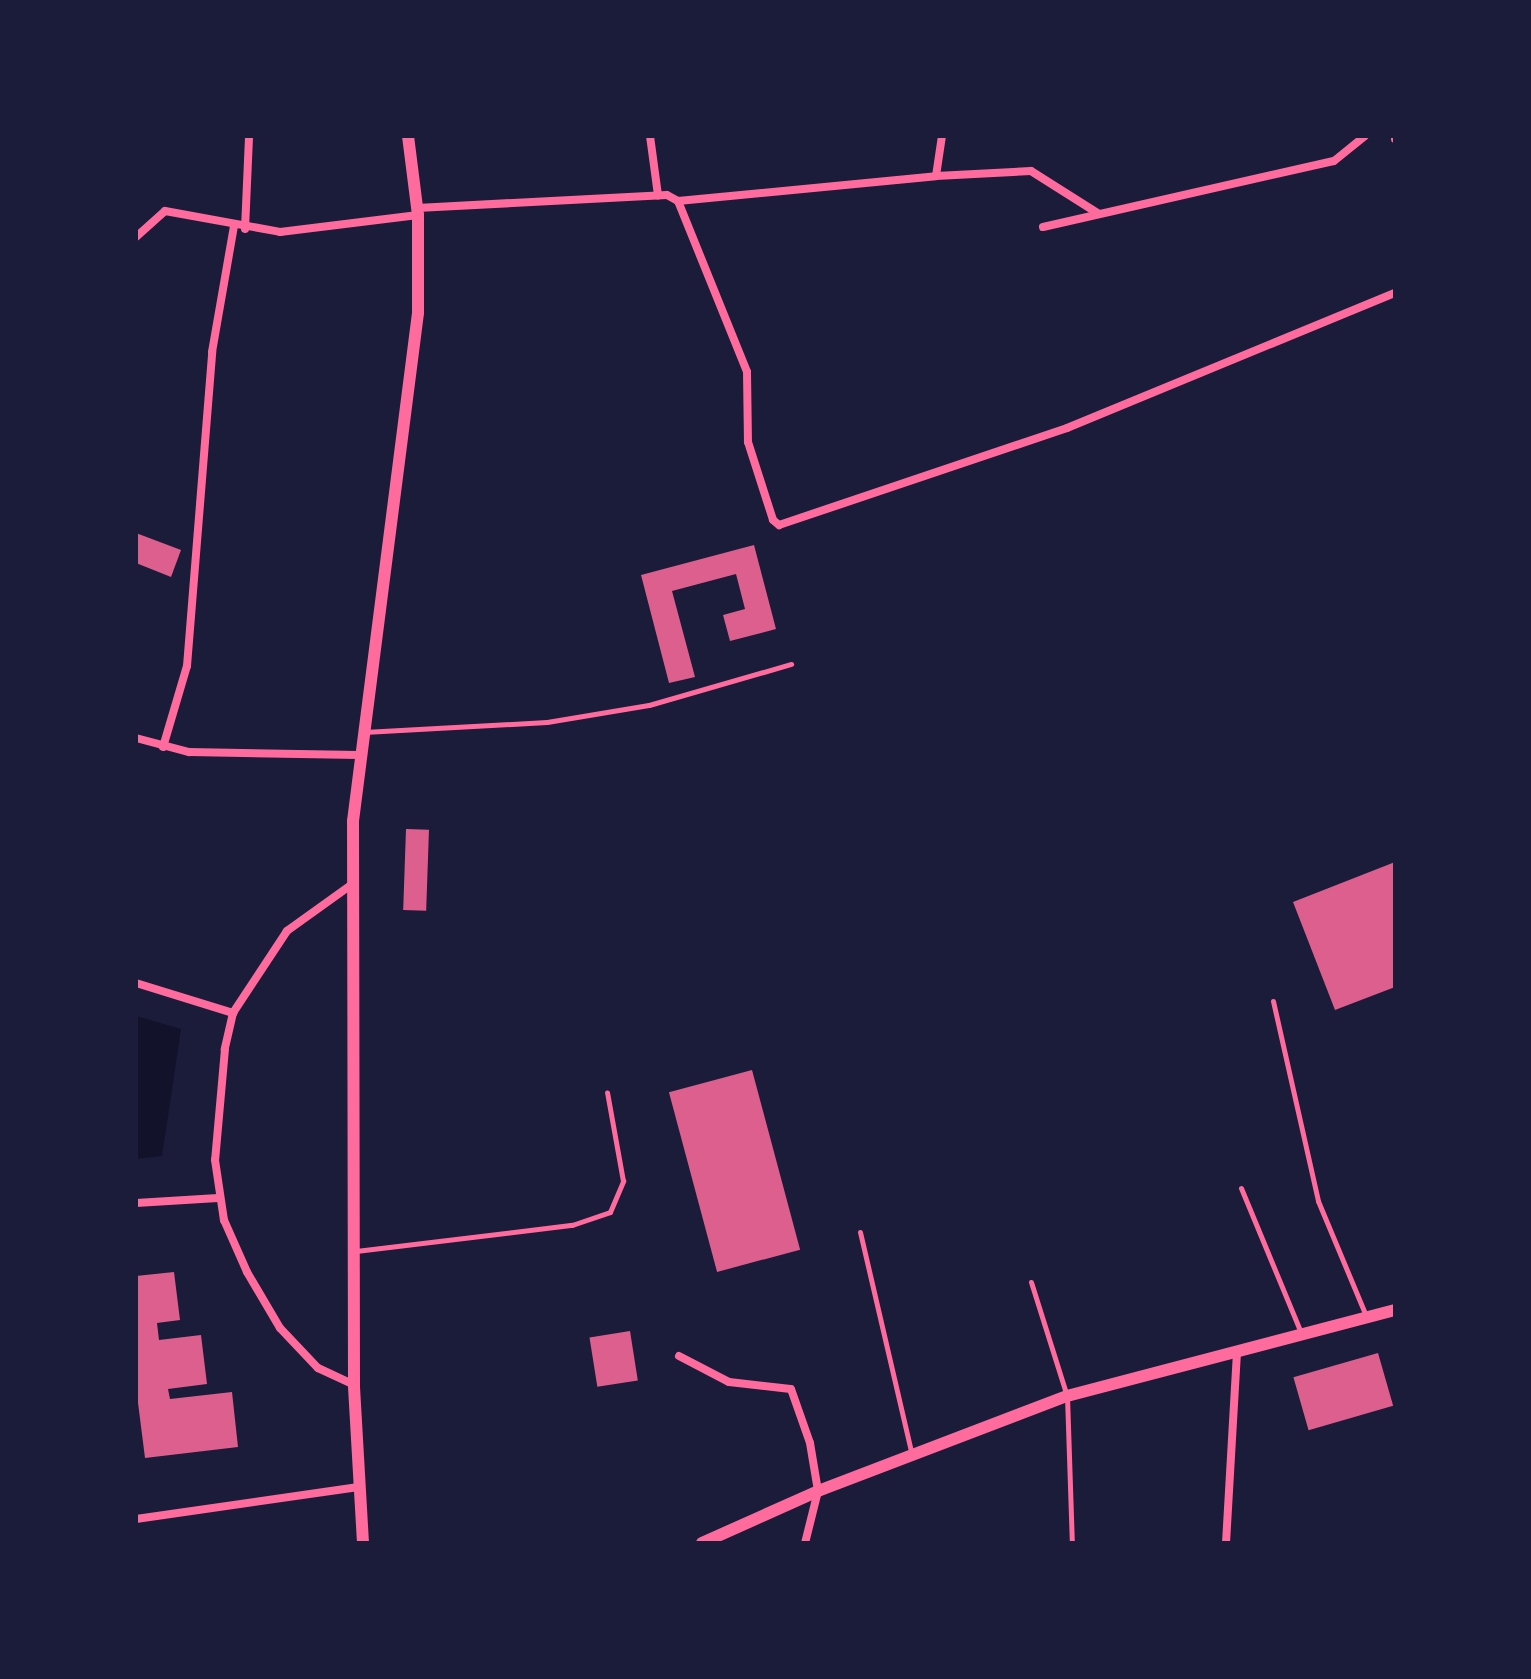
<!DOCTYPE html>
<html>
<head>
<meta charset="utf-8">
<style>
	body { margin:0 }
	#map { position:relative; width:1531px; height:1679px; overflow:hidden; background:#1b1b3a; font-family:"IBM Plex Serif",serif }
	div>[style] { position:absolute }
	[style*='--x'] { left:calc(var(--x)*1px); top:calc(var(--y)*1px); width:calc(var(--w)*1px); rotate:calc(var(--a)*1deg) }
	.water>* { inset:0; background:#12122b }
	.building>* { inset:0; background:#dd5f8e; transform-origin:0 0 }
	.service>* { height:5px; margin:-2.5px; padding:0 2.5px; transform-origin:2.5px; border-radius:2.5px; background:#ff6b9d }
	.minor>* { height:8px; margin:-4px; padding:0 4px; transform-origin:4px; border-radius:4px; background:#ff6b9d }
	.tertiary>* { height:12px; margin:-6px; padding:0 6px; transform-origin:6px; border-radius:6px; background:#ff6b9d }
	span { translate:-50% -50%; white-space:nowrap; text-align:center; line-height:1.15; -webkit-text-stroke:8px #1b1b3a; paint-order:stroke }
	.frame { position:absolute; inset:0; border:138px solid #1b1b3a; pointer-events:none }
</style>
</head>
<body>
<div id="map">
	<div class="water">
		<i style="clip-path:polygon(136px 1016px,181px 1029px,162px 1156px,136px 1159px)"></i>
	</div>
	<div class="building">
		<i style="clip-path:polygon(136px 533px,181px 550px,171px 577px,136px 563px)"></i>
		<i style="clip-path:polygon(754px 545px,776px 629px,730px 641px,723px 615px,745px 609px,736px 574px,672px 591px,695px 677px,669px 683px,641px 575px)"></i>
		<i style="left:406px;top:829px;width:23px;height:81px;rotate:2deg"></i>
		<i style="clip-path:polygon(1395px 862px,1395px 987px,1335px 1010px,1293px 902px)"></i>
		<i style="left:752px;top:1070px;width:186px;height:86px;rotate:75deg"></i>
		<i style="clip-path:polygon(174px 1272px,180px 1320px,157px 1323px,159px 1340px,201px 1335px,207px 1384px,168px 1389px,170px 1399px,232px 1392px,238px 1447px,145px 1458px,136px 1387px,136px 1276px)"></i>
		<i style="left:630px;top:1331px;width:50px;height:41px;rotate:81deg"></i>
		<i style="left:1378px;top:1353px;width:55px;height:88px;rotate:74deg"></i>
	</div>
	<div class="service">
		<i style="--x:364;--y:732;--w:183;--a:-3.1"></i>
		<i style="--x:547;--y:722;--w:103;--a:-9.5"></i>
		<i style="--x:649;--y:705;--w:148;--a:-16.1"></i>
		<i style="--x:1273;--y:1001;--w:205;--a:77.3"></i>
		<i style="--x:1318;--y:1201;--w:127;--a:67.3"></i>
		<i style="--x:1241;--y:1188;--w:157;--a:67.5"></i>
		<i style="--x:860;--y:1232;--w:230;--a:76.9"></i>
		<i style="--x:356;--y:1251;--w:218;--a:-6.9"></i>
		<i style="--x:572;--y:1225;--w:40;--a:-18.9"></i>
		<i style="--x:610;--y:1212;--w:34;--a:-67"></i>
		<i style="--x:623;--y:1181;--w:90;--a:-100.2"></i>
		<i style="--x:1031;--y:1282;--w:120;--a:72.5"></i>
		<i style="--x:1067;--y:1396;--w:147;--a:88.1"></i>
	</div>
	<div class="minor">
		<i style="--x:650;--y:136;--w:60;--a:82.3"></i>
		<i style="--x:1395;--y:136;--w:3;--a:90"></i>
		<i style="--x:936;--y:176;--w:95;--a:-3"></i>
		<i style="--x:1031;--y:171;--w:80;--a:32.3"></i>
		<i style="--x:678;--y:201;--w:184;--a:68"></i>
		<i style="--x:747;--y:372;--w:70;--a:89.2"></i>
		<i style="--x:748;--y:442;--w:82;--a:72.2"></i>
		<i style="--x:773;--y:520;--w:8;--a:40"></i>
		<i style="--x:779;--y:525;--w:304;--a:-18.6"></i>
		<i style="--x:1067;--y:428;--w:355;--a:-22.4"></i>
		<i style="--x:417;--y:208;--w:250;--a:-3"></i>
		<i style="--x:667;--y:195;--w:13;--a:29"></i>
		<i style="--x:678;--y:201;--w:259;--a:-5.5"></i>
		<i style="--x:936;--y:176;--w:40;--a:-81.5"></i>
		<i style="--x:1043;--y:227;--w:298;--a:-12.8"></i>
		<i style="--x:1334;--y:161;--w:40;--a:-39"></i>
		<i style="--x:245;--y:229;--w:93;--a:-87.5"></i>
		<i style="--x:136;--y:237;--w:39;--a:-42"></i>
		<i style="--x:165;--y:211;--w:117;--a:10.3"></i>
		<i style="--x:280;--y:232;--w:139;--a:-7"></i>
		<i style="--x:136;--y:738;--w:55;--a:14.8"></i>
		<i style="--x:189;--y:752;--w:170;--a:1"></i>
		<i style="--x:163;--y:747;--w:84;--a:-73.5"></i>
		<i style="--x:187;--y:666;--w:315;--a:-85.4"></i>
		<i style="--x:212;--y:352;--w:128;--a:-80.1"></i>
		<i style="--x:351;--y:885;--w:79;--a:144.3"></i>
		<i style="--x:287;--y:931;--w:98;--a:123.4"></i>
		<i style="--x:233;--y:1013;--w:37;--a:103"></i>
		<i style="--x:225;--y:1049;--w:111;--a:95.1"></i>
		<i style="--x:215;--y:1160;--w:61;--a:81.5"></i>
		<i style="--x:224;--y:1220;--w:57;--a:66.1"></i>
		<i style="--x:247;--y:1272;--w:65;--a:59.5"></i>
		<i style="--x:280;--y:1328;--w:55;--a:46.5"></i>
		<i style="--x:318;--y:1368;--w:40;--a:25"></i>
		<i style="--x:136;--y:983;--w:102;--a:17.2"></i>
		<i style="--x:136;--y:1203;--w:82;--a:-3.5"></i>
		<i style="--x:679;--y:1356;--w:56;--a:27.5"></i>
		<i style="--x:729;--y:1382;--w:62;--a:6.4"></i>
		<i style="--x:791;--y:1389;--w:57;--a:70.6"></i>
		<i style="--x:810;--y:1443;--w:49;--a:80.5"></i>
		<i style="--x:818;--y:1491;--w:54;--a:104"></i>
		<i style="--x:136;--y:1519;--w:223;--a:-8.2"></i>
		<i style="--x:1226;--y:1543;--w:191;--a:-86.7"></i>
	</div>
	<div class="tertiary">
		<i style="--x:363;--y:1543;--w:158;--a:-93.3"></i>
		<i style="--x:354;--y:1385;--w:564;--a:-90.1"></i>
		<i style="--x:353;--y:821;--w:512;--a:-82.71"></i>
		<i style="--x:418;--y:313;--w:98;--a:-90"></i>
		<i style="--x:418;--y:215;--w:80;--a:-97.2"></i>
		<i style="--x:702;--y:1543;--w:127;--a:-24.1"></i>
		<i style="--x:818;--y:1491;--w:267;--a:-20.9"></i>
		<i style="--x:1067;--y:1396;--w:339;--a:-14.7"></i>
	</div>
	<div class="frame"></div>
</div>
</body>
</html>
